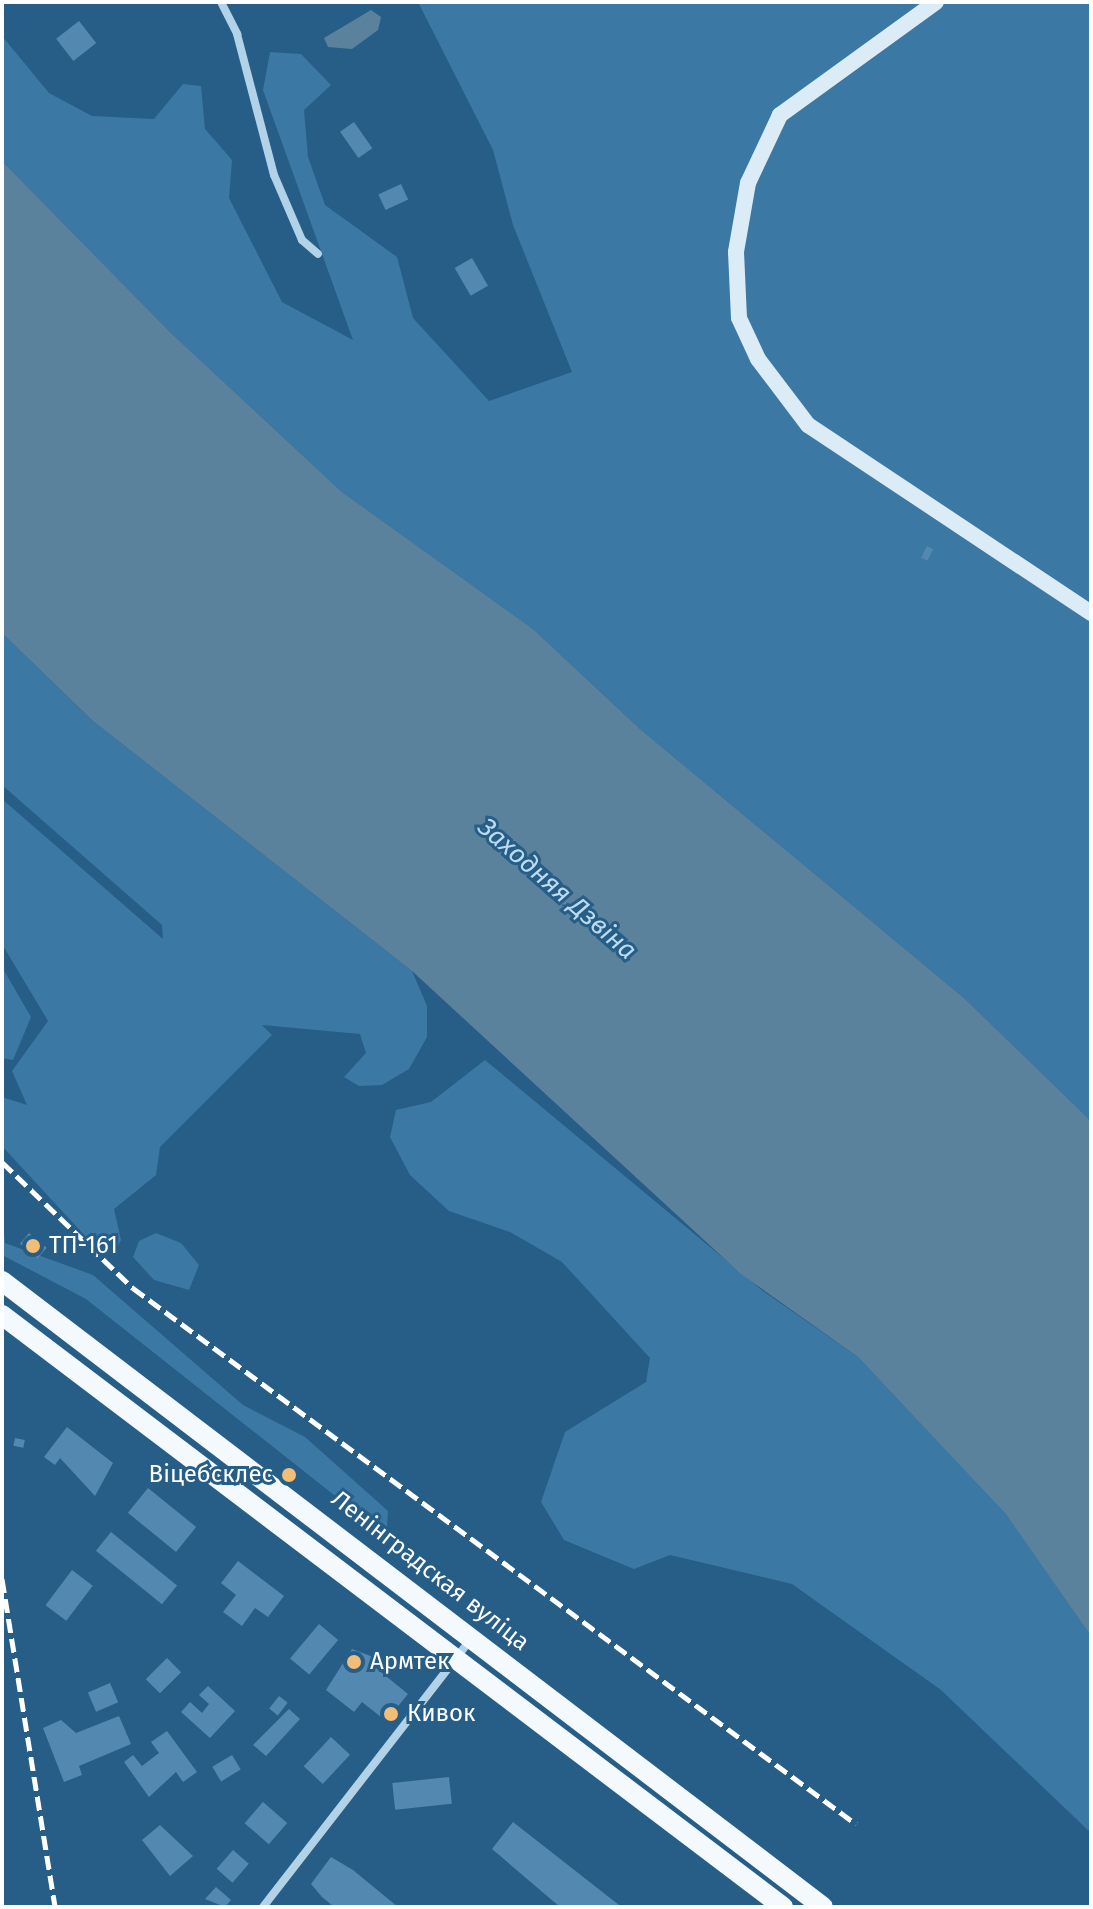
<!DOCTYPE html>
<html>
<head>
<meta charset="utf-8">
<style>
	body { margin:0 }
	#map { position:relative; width:1093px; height:1909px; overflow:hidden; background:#265e87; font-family:"Fira Sans",sans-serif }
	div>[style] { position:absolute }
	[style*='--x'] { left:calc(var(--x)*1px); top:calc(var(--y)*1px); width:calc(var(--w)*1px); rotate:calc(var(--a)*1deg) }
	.green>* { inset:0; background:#3b78a4 }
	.water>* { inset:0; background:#5b829d }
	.building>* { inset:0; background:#5389b1; transform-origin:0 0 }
	.street>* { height:8px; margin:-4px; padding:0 4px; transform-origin:4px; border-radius:4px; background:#b2d2e8 }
	.secondary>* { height:16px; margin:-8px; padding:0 8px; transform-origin:8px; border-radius:8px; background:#dcecf7 }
	.primary>* { height:20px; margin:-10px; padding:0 10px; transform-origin:10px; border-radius:10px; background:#f4f9fe }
	.rail>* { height:5px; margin-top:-2.5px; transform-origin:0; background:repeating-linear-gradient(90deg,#fff 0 14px,transparent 0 20px) }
	.dots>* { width:22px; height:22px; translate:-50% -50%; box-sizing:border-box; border:4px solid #265e87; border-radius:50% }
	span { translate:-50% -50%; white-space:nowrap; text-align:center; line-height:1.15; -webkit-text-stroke:6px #265e87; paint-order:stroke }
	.poi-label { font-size:24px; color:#fff }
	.left { translate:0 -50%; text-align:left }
	.right { translate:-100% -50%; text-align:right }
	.street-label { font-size:24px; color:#fff }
	.water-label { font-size:26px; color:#bddbf0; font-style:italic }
	.frame { position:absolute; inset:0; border:4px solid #fff; pointer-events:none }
</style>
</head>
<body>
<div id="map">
	<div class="green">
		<i style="clip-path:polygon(418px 2px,1091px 2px,1091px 1121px,964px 998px,640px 729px,533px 629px,342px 492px,171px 333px,2px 161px,2px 36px,49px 93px,92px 116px,154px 119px,183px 84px,201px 86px,205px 129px,232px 160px,229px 198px,282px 302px,353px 340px,263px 90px,270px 52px,301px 54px,331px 85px,304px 110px,308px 157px,325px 205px,397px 257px,413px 318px,489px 401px,572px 372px,513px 225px,493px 150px)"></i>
		<i style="clip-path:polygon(2px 633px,93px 721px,412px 971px,427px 1006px,427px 1037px,409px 1069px,382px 1085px,359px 1086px,344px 1077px,366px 1053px,360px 1034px,262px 1025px,272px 1035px,160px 1147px,156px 1175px,114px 1209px,121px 1240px,116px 1250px,99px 1251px,2px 1146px,2px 1097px,27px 1105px,12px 1071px,48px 1021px,2px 944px,2px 799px,163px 939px,162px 925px,2px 785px)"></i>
		<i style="clip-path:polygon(2px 967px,31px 1017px,13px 1060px,2px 1058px)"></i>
		<i style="clip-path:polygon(485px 1060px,763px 1291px,858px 1357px,1007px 1514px,1091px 1636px,1091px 1833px,941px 1690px,792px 1584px,670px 1555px,634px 1569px,564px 1540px,541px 1502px,565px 1432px,646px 1382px,650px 1358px,562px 1262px,510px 1232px,449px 1211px,410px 1175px,390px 1137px,396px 1110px,431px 1102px)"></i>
		<i style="clip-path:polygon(2px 1215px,5px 1243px,93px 1275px,243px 1405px,305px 1437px,388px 1511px,387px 1527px,382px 1533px,86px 1299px,2px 1255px)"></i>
		<i style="clip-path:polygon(156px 1233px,181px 1243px,199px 1265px,189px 1290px,154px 1280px,133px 1257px,139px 1241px)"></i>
	</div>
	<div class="water">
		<i style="clip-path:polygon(371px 10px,381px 17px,378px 30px,352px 49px,328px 47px,324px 38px)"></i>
		<i style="clip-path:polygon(2px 161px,171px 333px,342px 492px,533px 629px,640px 729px,964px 998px,1091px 1121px,1091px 1636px,1006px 1514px,858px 1357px,741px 1274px,412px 971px,93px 721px,2px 633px)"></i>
	</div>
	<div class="building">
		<i style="left:79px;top:21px;width:28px;height:29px;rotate:52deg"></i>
		<i style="left:354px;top:122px;width:32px;height:17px;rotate:55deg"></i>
		<i style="left:401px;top:184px;width:17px;height:25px;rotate:65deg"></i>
		<i style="left:472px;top:258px;width:32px;height:20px;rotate:60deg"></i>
		<i style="left:927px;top:546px;width:7px;height:13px;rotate:27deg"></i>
		<i style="left:29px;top:1233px;width:23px;height:14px;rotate:40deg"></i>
		<i style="clip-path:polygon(67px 1427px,113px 1463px,95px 1496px,60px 1458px,55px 1465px,44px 1457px)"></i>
		<i style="left:15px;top:1438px;width:10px;height:8px;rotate:11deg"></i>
		<i style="left:148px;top:1488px;width:62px;height:32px;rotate:39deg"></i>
		<i style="left:111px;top:1532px;width:85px;height:24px;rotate:39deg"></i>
		<i style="clip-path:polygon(238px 1561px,284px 1596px,268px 1617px,255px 1608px,242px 1626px,223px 1612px,236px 1595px,221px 1583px)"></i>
		<i style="left:72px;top:1570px;width:26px;height:44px;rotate:37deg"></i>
		<i style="left:319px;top:1624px;width:25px;height:45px;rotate:40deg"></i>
		<i style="clip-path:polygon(352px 1649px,376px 1658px,371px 1664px,408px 1694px,386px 1721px,362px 1702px,354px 1712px,326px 1690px)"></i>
		<i style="left:167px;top:1658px;width:20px;height:30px;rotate:45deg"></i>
		<i style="left:110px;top:1683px;width:21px;height:24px;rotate:67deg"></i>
		<i style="clip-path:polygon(208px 1686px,235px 1711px,210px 1738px,181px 1712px,190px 1702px,202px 1713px,209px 1704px,199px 1695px)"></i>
		<i style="left:279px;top:1696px;width:11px;height:16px;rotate:38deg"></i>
		<i style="clip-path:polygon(289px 1709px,300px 1719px,266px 1756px,253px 1745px)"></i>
		<i style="clip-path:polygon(119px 1716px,131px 1744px,79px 1766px,82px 1775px,64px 1782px,43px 1728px,61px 1720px,76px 1733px)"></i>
		<i style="clip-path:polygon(167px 1731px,197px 1772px,183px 1782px,176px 1772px,149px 1797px,124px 1762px,133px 1755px,142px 1766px,159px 1753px,151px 1742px)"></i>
		<i style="left:331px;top:1737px;width:26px;height:40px;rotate:43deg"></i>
		<i style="left:232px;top:1755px;width:17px;height:23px;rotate:59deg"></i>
		<i style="left:449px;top:1777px;width:27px;height:57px;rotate:84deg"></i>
		<i style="left:263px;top:1802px;width:32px;height:28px;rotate:41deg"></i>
		<i style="clip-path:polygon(513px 1822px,619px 1905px,627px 1907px,560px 1907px,492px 1849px)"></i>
		<i style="clip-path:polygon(160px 1825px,193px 1856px,170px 1876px,142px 1840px)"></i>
		<i style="left:233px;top:1850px;width:21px;height:25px;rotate:41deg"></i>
		<i style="clip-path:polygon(331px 1857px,353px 1870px,398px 1907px,334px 1907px,322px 1897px,311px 1884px)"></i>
		<i style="clip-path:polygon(216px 1887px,231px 1900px,225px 1907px,205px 1899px)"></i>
	</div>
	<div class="street">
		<i style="--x:221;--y:2;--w:36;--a:63"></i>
		<i style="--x:237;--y:34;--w:146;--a:75.3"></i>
		<i style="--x:274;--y:175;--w:71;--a:66.7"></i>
		<i style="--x:302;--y:240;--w:21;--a:41"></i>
		<i style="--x:263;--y:1907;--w:338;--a:-52.2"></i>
	</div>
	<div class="secondary">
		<i style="--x:936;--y:2;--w:193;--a:144.1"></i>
		<i style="--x:780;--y:115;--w:75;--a:115.2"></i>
		<i style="--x:748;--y:183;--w:70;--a:99.9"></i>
		<i style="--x:736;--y:252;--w:66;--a:87.4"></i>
		<i style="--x:739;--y:318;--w:45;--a:65.1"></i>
		<i style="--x:758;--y:359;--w:83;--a:52.9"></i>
		<i style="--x:808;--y:425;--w:340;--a:33.6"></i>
	</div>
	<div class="primary">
		<i style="--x:2;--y:1281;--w:1032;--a:37.32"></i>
		<i style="--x:2;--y:1315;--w:980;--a:37.16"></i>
	</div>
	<div class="rail">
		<i style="--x:2;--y:1162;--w:182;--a:43.9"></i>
		<i style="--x:133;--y:1288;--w:900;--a:36.55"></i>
		<i style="--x:2;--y:1579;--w:332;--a:80.8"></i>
	</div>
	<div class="dots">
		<i style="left:33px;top:1246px;background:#f1bd77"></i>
		<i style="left:289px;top:1475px;background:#f1bd77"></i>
		<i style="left:354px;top:1662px;background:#f1bd77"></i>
		<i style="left:391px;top:1714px;background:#f1bd77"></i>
	</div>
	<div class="poi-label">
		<span class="left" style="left:49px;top:1246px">ТП-161</span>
		<span class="right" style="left:273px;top:1475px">Віцебсклес</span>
		<span class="left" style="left:370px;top:1662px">Армтек</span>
		<span class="left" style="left:407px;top:1714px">Кивок</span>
	</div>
	<div class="street-label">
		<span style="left:430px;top:1571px;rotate:38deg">Ленінградская вуліца</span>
	</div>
	<div class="water-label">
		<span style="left:557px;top:889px;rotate:41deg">Заходняя Дзвіна</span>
	</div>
	<div class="frame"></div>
</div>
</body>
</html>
